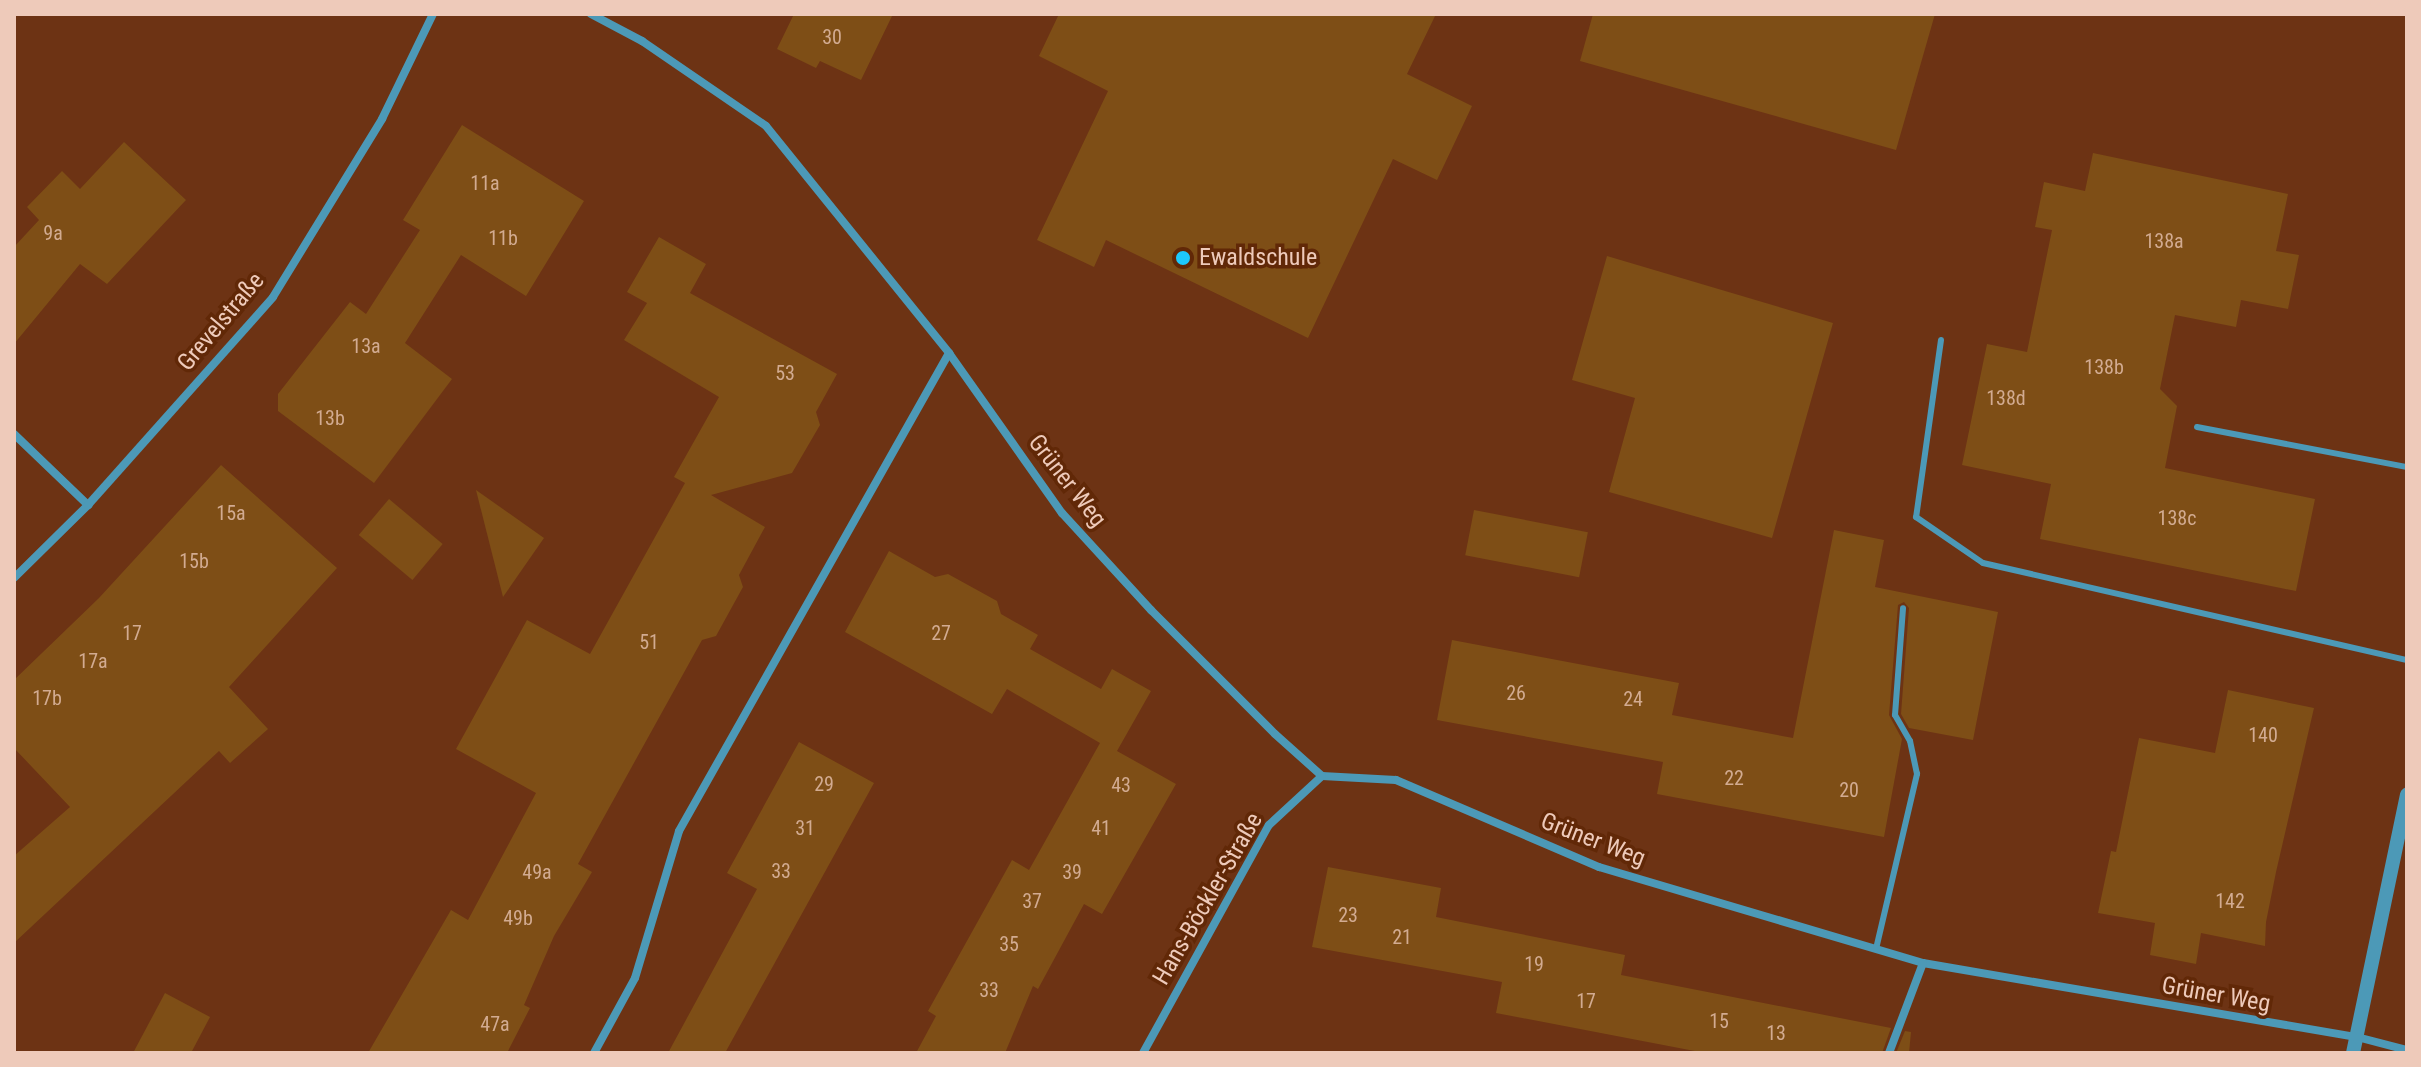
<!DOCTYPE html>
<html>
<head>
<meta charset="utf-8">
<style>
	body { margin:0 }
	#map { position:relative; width:2421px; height:1067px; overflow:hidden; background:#6d3314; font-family:"Roboto Condensed",sans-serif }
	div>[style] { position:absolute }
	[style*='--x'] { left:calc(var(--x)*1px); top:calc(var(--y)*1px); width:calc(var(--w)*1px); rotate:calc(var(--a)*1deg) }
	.building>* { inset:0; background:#7e4e16; transform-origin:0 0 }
	.service>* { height:6px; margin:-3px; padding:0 3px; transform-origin:3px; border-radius:3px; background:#4c99b7 }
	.minor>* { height:8px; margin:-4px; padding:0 4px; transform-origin:4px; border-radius:4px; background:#4c99b7 }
	.tertiary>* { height:14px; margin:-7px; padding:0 7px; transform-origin:7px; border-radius:7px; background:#4c99b7 }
	.dots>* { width:22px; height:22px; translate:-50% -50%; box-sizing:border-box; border:4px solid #612807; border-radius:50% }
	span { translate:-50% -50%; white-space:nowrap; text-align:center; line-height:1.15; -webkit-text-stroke:7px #612807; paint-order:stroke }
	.number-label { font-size:20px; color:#d2ab91 }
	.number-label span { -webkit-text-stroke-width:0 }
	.poi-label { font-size:24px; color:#eecaba }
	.left { translate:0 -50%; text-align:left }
	.street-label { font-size:24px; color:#eecaba }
	.frame { position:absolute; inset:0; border:16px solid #eecaba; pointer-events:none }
</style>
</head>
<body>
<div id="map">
	<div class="building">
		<i style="clip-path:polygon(794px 14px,893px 14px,861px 80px,820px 61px,816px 68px,777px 49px)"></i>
		<i style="clip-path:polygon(1059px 14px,1436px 14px,1407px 74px,1472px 106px,1437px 180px,1393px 159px,1308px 338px,1106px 240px,1094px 267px,1037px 240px,1108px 91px,1039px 56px)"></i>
		<i style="clip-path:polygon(1593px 14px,1935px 14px,1896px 150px,1580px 61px)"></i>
		<i style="clip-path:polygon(462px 125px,584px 201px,526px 296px,461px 255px,405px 343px,452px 379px,374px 483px,278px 411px,278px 394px,350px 302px,366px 314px,420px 230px,403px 220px)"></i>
		<i style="clip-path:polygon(124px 142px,186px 200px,107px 284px,80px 264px,14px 344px,14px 247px,39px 220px,27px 207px,62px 171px,80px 189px)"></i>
		<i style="clip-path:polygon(2093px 153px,2288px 194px,2276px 251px,2299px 255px,2288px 309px,2241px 300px,2236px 327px,2175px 315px,2160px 389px,2177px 406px,2165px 468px,2315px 499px,2296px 591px,2040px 539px,2051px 484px,1962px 465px,1987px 344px,2027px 352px,2052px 230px,2035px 227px,2044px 182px,2085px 191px)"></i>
		<i style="clip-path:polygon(659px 237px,706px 264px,690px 293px,837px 374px,816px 412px,820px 425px,792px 473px,711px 495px,765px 527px,739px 575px,743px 587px,716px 636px,702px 640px,578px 864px,592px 872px,554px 936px,524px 1005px,530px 1008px,507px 1053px,368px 1053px,451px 910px,468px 920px,536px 793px,456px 749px,527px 620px,590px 654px,685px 483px,674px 477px,719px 397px,624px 340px,647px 303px,627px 292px)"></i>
		<i style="clip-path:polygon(1607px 256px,1833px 323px,1772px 538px,1609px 492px,1635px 398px,1572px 380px)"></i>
		<i style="clip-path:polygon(221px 465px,337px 568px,229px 687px,268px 729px,230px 763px,219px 751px,14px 943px,14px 856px,70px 807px,14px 748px,14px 680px,99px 598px)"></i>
		<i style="clip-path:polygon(476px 490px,544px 538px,503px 597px)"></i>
		<i style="left:389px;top:499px;width:70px;height:47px;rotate:40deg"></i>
		<i style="left:1474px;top:510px;width:116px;height:46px;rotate:11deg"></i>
		<i style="clip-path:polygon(1834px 530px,1884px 540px,1875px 587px,1998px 612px,1973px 740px,1909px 728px,1901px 714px,1909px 608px,1904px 602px,1898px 605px,1889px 715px,1902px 739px,1884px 837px,1657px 794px,1663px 762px,1437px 720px,1452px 640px,1679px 683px,1672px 715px,1793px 738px)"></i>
		<i style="clip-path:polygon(889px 551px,935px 577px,948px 574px,997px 601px,1001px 614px,1038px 635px,1030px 649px,1101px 689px,1112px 669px,1151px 691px,1117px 751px,1176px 784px,1102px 914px,1084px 904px,1038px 989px,1033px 986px,1005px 1053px,916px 1053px,936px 1016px,928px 1011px,1012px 860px,1029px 870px,1100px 743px,1007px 689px,992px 714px,845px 632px)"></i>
		<i style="clip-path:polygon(2228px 690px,2314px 708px,2276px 872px,2266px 922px,2265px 946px,2201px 933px,2196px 964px,2150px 955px,2155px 923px,2098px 913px,2111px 851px,2116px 852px,2139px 738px,2215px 753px)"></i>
		<i style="clip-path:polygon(799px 742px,874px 783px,725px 1053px,668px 1053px,757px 889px,727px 873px)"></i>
		<i style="clip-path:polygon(1328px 867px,1441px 888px,1436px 917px,1625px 955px,1621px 975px,1891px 1028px,1882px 1053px,1705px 1053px,1496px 1013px,1502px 982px,1312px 947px)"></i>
		<i style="clip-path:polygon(165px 993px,210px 1017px,191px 1053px,133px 1053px)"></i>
		<i style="clip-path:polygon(1905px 1031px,1911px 1032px,1909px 1053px,1896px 1053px)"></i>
	</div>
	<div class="service">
		<i style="--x:1941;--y:340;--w:179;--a:98"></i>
		<i style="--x:1916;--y:517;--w:81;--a:34.5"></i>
		<i style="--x:1983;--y:563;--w:435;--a:12.9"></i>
		<i style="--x:2197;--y:427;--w:214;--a:10.8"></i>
		<i style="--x:1876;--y:949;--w:180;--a:-76.8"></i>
		<i style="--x:1917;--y:774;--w:34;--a:-102"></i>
		<i style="--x:1910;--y:741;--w:30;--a:-120"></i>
		<i style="--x:1895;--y:715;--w:107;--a:-85.7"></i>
	</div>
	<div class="minor">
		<i style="--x:591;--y:14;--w:58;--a:27.9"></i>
		<i style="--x:642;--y:41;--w:150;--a:34.4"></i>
		<i style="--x:766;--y:126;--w:292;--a:51.1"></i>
		<i style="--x:949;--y:353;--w:196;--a:54.8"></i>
		<i style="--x:1062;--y:513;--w:132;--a:47.5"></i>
		<i style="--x:1151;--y:610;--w:175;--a:45"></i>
		<i style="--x:1275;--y:734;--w:63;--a:41.8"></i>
		<i style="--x:1322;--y:776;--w:74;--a:3.1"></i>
		<i style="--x:1396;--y:780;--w:221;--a:23.2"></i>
		<i style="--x:1599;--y:867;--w:338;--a:16.5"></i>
		<i style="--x:1923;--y:963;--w:440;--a:9.7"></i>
		<i style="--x:2357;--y:1037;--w:52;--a:14.6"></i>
		<i style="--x:14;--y:434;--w:103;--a:43.8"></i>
		<i style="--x:14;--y:578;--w:104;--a:-44.6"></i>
		<i style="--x:88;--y:505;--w:278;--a:-48.3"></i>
		<i style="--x:273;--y:297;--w:209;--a:-58.5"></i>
		<i style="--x:382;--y:119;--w:117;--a:-64.1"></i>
		<i style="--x:594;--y:1053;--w:85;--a:-61.3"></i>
		<i style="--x:635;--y:978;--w:153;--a:-73.3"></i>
		<i style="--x:679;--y:831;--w:549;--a:-60.54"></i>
		<i style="--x:1143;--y:1053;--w:260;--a:-61.1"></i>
		<i style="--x:1269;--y:825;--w:72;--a:-42.8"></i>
		<i style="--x:1889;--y:1053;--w:96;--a:-69.3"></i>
	</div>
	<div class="tertiary">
		<i style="--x:2353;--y:1053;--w:264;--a:-78.2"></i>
	</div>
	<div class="dots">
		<i style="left:1183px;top:258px;background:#1dc9fc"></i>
	</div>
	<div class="number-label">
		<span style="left:832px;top:37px">30</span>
		<span style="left:485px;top:183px">11a</span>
		<span style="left:53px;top:233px">9a</span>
		<span style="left:503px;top:238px">11b</span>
		<span style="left:2164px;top:241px">138a</span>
		<span style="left:366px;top:346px">13a</span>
		<span style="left:2104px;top:367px">138b</span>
		<span style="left:785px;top:373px">53</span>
		<span style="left:2006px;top:398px">138d</span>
		<span style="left:330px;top:418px">13b</span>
		<span style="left:231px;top:513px">15a</span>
		<span style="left:2177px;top:518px">138c</span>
		<span style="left:194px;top:561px">15b</span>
		<span style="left:132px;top:633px">17</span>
		<span style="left:941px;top:633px">27</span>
		<span style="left:649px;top:642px">51</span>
		<span style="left:93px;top:661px">17a</span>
		<span style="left:1516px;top:693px">26</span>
		<span style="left:47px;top:698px">17b</span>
		<span style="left:1633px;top:699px">24</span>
		<span style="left:2263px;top:735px">140</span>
		<span style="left:1734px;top:778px">22</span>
		<span style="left:824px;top:784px">29</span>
		<span style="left:1121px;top:785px">43</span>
		<span style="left:1849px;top:790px">20</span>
		<span style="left:805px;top:828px">31</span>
		<span style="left:1101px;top:828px">41</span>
		<span style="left:781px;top:871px">33</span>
		<span style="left:537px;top:872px">49a</span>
		<span style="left:1072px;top:872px">39</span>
		<span style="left:1032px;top:901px">37</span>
		<span style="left:2230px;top:901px">142</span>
		<span style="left:1348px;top:915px">23</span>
		<span style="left:518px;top:918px">49b</span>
		<span style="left:1402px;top:937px">21</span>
		<span style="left:1009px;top:944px">35</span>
		<span style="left:1534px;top:964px">19</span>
		<span style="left:989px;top:990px">33</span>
		<span style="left:1586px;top:1001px">17</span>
		<span style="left:1719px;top:1021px">15</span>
		<span style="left:495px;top:1024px">47a</span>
		<span style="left:1776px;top:1033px">13</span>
	</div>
	<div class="poi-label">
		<span class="left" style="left:1199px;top:258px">Ewaldschule</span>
	</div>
	<div class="street-label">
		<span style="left:221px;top:322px;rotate:-50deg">Grevelstraße</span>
		<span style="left:1067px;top:481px;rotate:52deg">Grüner Weg</span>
		<span style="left:1593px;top:840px;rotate:21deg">Grüner Weg</span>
		<span style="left:1208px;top:899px;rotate:-60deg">Hans-Böckler-Straße</span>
		<span style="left:2216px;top:995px;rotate:10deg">Grüner Weg</span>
	</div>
	<div class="frame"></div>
</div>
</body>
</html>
